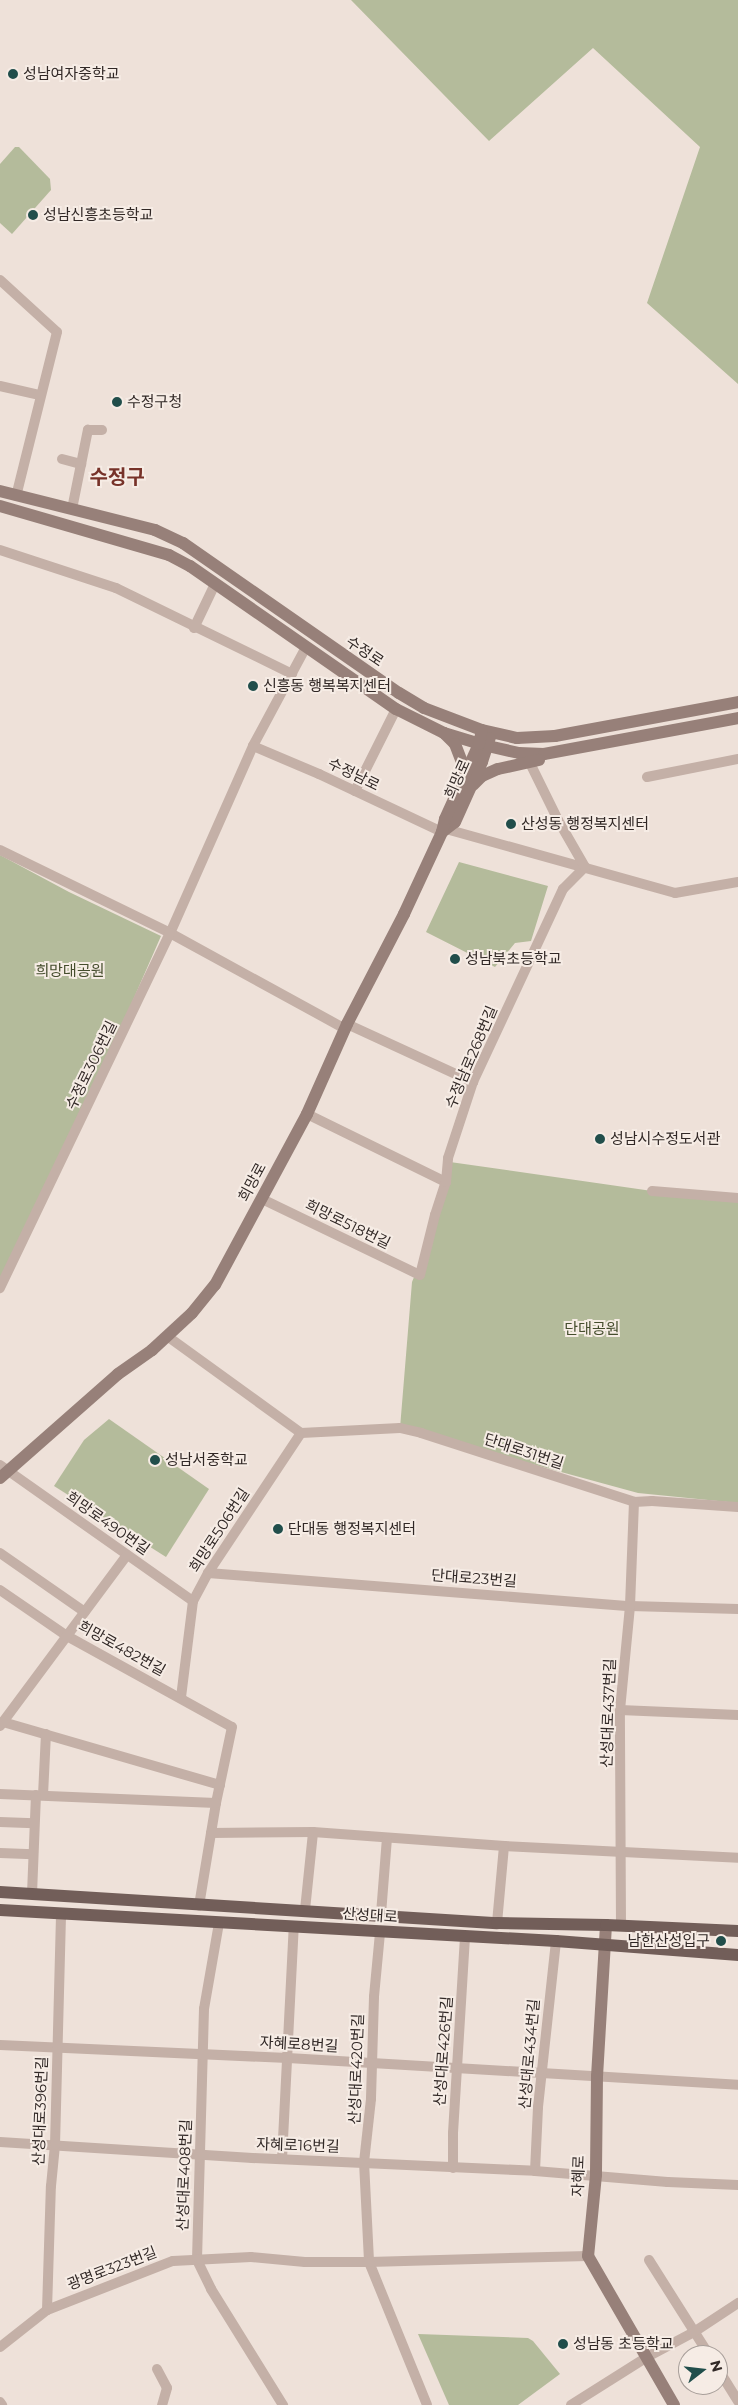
<!DOCTYPE html>
<html>
<head>
<meta charset="utf-8">
<style>
	body { margin:0 }
	#map { position:relative; width:738px; height:2405px; overflow:hidden; background:#eee1d9; font-family:Montserrat,"Noto Sans KR",sans-serif }
	div>[style] { position:absolute }
	[style*='--x'] { left:calc(var(--x)*1px); top:calc(var(--y)*1px); width:calc(var(--w)*1px); rotate:calc(var(--a)*1deg) }
	.green>* { inset:0; background:#b4bb9b }
	.street>* { height:10px; margin:-5px; padding:0 5px; transform-origin:5px; border-radius:5px; background:#c4b0a7 }
	.secondary>* { height:12px; margin:-6px; padding:0 6px; transform-origin:6px; border-radius:6px; background:#978079 }
	.primary>* { height:12px; margin:-6px; padding:0 6px; transform-origin:6px; border-radius:6px; background:#725e59 }
	.dots>* { width:14px; height:14px; translate:-50% -50%; box-sizing:border-box; border:2px solid #f6ece5; border-radius:50% }
	span { translate:-50% -50%; white-space:nowrap; text-align:center; line-height:1.15; -webkit-text-stroke:4px #f6ece5; paint-order:stroke }
	.poi-label { font-size:15px; color:#312826 }
	.left { translate:0 -50%; text-align:left }
	.right { translate:-100% -50%; text-align:right }
	.street-label { font-size:15px; color:#312826 }
	.park-label { font-size:15px; color:#454d2d }
	.district-label { font-size:20px; color:#773229; font-weight:700 }
	.north { position:absolute; left:678px; top:2345px; width:50px; height:50px; box-sizing:border-box; background:#f6ece5; border:1px solid #a79e99; border-radius:50%; rotate:74deg; font-size:14px; font-weight:700; line-height:20px; text-align:center; color:#312826 }
	.north::after { content:''; display:block; margin:auto; width:18px; height:22px; background:#214e4b; clip-path:polygon(50% 0,100% 100%,50% 72%,0 100%) }
</style>
</head>
<body>
<div id="map">
	<div class="green">
		<i style="clip-path:polygon(351px 0,738px 0,738px 384px,647px 303px,700px 147px,593px 48px,489px 141px)"></i>
		<i style="clip-path:polygon(15px 147px,19px 147px,50px 179px,51px 190px,12px 234px,0 223px,0 164px)"></i>
		<i style="clip-path:polygon(0 855px,69px 892px,161px 936px,116px 1039px,0 1282px)"></i>
		<i style="clip-path:polygon(459px 862px,548px 886px,531px 941px,515px 943px,495px 967px,426px 932px)"></i>
		<i style="clip-path:polygon(450px 1162px,652px 1191px,738px 1197px,738px 1503px,638px 1493px,400px 1428px,412px 1282px,425px 1250px)"></i>
		<i style="clip-path:polygon(109px 1419px,209px 1489px,166px 1557px,54px 1486px,84px 1440px)"></i>
		<i style="clip-path:polygon(418px 2334px,528px 2338px,533px 2341px,560px 2374px,518px 2405px,449px 2405px)"></i>
	</div>
	<div class="street">
		<i style="--x:0;--y:280;--w:77;--a:42.4"></i>
		<i style="--x:57;--y:332;--w:169;--a:104"></i>
		<i style="--x:0;--y:386;--w:41;--a:12.7"></i>
		<i style="--x:62;--y:459;--w:20;--a:15"></i>
		<i style="--x:72;--y:509;--w:81;--a:-78.6"></i>
		<i style="--x:88;--y:430;--w:14;--a:0"></i>
		<i style="--x:0;--y:550;--w:122;--a:18.1"></i>
		<i style="--x:116;--y:588;--w:196;--a:26"></i>
		<i style="--x:194;--y:628;--w:49;--a:-64.5"></i>
		<i style="--x:306;--y:647;--w:112;--a:118.2"></i>
		<i style="--x:253;--y:746;--w:205;--a:113.9"></i>
		<i style="--x:170;--y:933;--w:200;--a:28.7"></i>
		<i style="--x:253;--y:746;--w:72;--a:23"></i>
		<i style="--x:319;--y:774;--w:136;--a:25.2"></i>
		<i style="--x:647;--y:777;--w:93;--a:-11.2"></i>
		<i style="--x:355;--y:791;--w:92;--a:-63.4"></i>
		<i style="--x:446;--y:829;--w:238;--a:15.6"></i>
		<i style="--x:675;--y:893;--w:64;--a:-9.9"></i>
		<i style="--x:0;--y:850;--w:189;--a:26"></i>
		<i style="--x:170;--y:933;--w:394;--a:115.6"></i>
		<i style="--x:347;--y:1024;--w:139;--a:24.7"></i>
		<i style="--x:307;--y:1114;--w:155;--a:26.1"></i>
		<i style="--x:652;--y:1191;--w:86;--a:4.7"></i>
		<i style="--x:262;--y:1199;--w:175;--a:25.7"></i>
		<i style="--x:420;--y:1275;--w:62;--a:-76"></i>
		<i style="--x:435;--y:1215;--w:35;--a:-72"></i>
		<i style="--x:446;--y:1182;--w:24;--a:-85"></i>
		<i style="--x:448;--y:1158;--w:80;--a:-71.8"></i>
		<i style="--x:473;--y:1082;--w:213;--a:-65"></i>
		<i style="--x:563;--y:889;--w:31;--a:-45"></i>
		<i style="--x:585;--y:867;--w:54;--a:-119.9"></i>
		<i style="--x:558;--y:820;--w:66;--a:-116.2"></i>
		<i style="--x:167;--y:1336;--w:165;--a:35.9"></i>
		<i style="--x:301;--y:1433;--w:168;--a:123.6"></i>
		<i style="--x:208;--y:1573;--w:32;--a:118"></i>
		<i style="--x:193;--y:1601;--w:98;--a:97.1"></i>
		<i style="--x:301;--y:1433;--w:99;--a:-2.9"></i>
		<i style="--x:400;--y:1428;--w:22;--a:13"></i>
		<i style="--x:421;--y:1433;--w:224;--a:17.9"></i>
		<i style="--x:634;--y:1502;--w:18;--a:-3"></i>
		<i style="--x:652;--y:1501;--w:86;--a:4"></i>
		<i style="--x:0;--y:1465;--w:236;--a:35.2"></i>
		<i style="--x:0;--y:1553;--w:103;--a:34.8"></i>
		<i style="--x:208;--y:1573;--w:423;--a:4.5"></i>
		<i style="--x:630;--y:1606;--w:108;--a:1.6"></i>
		<i style="--x:0;--y:1590;--w:81;--a:34.5"></i>
		<i style="--x:67;--y:1636;--w:188;--a:28.9"></i>
		<i style="--x:232;--y:1727;--w:78;--a:101.9"></i>
		<i style="--x:216;--y:1803;--w:104;--a:99.4"></i>
		<i style="--x:620;--y:1710;--w:118;--a:2.4"></i>
		<i style="--x:3;--y:1722;--w:226;--a:16.2"></i>
		<i style="--x:0;--y:1726;--w:213;--a:-53.4"></i>
		<i style="--x:0;--y:1794;--w:216;--a:2.4"></i>
		<i style="--x:43;--y:1795;--w:61;--a:-87.2"></i>
		<i style="--x:0;--y:1822;--w:34;--a:2"></i>
		<i style="--x:211;--y:1833;--w:102;--a:-0.6"></i>
		<i style="--x:313;--y:1832;--w:192;--a:4.2"></i>
		<i style="--x:504;--y:1846;--w:234;--a:2.9"></i>
		<i style="--x:0;--y:1853;--w:33;--a:2"></i>
		<i style="--x:32;--y:1894;--w:99;--a:-87.7"></i>
		<i style="--x:305;--y:1910;--w:78;--a:-84.1"></i>
		<i style="--x:381;--y:1914;--w:76;--a:-85.5"></i>
		<i style="--x:219;--y:1923;--w:87;--a:99.9"></i>
		<i style="--x:204;--y:2009;--w:251;--a:91.6"></i>
		<i style="--x:197;--y:2260;--w:32;--a:64"></i>
		<i style="--x:211;--y:2289;--w:137;--a:58.2"></i>
		<i style="--x:497;--y:1923;--w:77;--a:-84.8"></i>
		<i style="--x:621;--y:1925;--w:215;--a:-90.3"></i>
		<i style="--x:620;--y:1710;--w:104;--a:-84.5"></i>
		<i style="--x:630;--y:1606;--w:104;--a:-87.8"></i>
		<i style="--x:380;--y:1933;--w:64;--a:95.4"></i>
		<i style="--x:374;--y:1997;--w:102;--a:91.7"></i>
		<i style="--x:371;--y:2099;--w:63;--a:96.3"></i>
		<i style="--x:364;--y:2162;--w:100;--a:87.1"></i>
		<i style="--x:369;--y:2262;--w:154;--a:67.9"></i>
		<i style="--x:0;--y:2045;--w:288;--a:2.6"></i>
		<i style="--x:288;--y:2058;--w:451;--a:3.4"></i>
		<i style="--x:0;--y:2142;--w:253;--a:3.6"></i>
		<i style="--x:252;--y:2158;--w:283;--a:2.6"></i>
		<i style="--x:535;--y:2171;--w:133;--a:4.7"></i>
		<i style="--x:668;--y:2182;--w:70;--a:2.5"></i>
		<i style="--x:282;--y:2159;--w:233;--a:-87.1"></i>
		<i style="--x:453;--y:2168;--w:35;--a:-90"></i>
		<i style="--x:453;--y:2133;--w:196;--a:-86.5"></i>
		<i style="--x:535;--y:2171;--w:64;--a:-87.3"></i>
		<i style="--x:538;--y:2107;--w:167;--a:-83.8"></i>
		<i style="--x:649;--y:2260;--w:112;--a:57.7"></i>
		<i style="--x:47;--y:2310;--w:124;--a:-88.2"></i>
		<i style="--x:51;--y:2186;--w:41;--a:-84.4"></i>
		<i style="--x:55;--y:2145;--w:231;--a:-88.5"></i>
		<i style="--x:0;--y:2347;--w:60;--a:-38.2"></i>
		<i style="--x:47;--y:2310;--w:135;--a:-21.3"></i>
		<i style="--x:173;--y:2261;--w:78;--a:-2.9"></i>
		<i style="--x:251;--y:2257;--w:54;--a:5.3"></i>
		<i style="--x:305;--y:2262;--w:64;--a:0"></i>
		<i style="--x:369;--y:2262;--w:219;--a:-1.6"></i>
		<i style="--x:157;--y:2369;--w:21;--a:62"></i>
		<i style="--x:167;--y:2388;--w:18;--a:106"></i>
		<i style="--x:718;--y:2369;--w:38;--a:58"></i>
		<i style="--x:0;--y:2402;--w:4;--a:56"></i>
		<i style="--x:571;--y:2405;--w:90;--a:-32.3"></i>
		<i style="--x:647;--y:2357;--w:53;--a:-28"></i>
		<i style="--x:694;--y:2332;--w:53;--a:-33.4"></i>
	</div>
	<div class="secondary">
		<i style="--x:0;--y:491;--w:160;--a:14.1"></i>
		<i style="--x:155;--y:530;--w:31;--a:25"></i>
		<i style="--x:183;--y:543;--w:263;--a:34.8"></i>
		<i style="--x:399;--y:693;--w:29;--a:31"></i>
		<i style="--x:424;--y:708;--w:62;--a:20.8"></i>
		<i style="--x:482;--y:730;--w:36;--a:13"></i>
		<i style="--x:517;--y:738;--w:38;--a:-3"></i>
		<i style="--x:555;--y:736;--w:186;--a:-10.5"></i>
		<i style="--x:0;--y:506;--w:176;--a:16.2"></i>
		<i style="--x:169;--y:555;--w:24;--a:28"></i>
		<i style="--x:190;--y:566;--w:251;--a:34.8"></i>
		<i style="--x:396;--y:709;--w:54;--a:26.6"></i>
		<i style="--x:444;--y:733;--w:37;--a:17"></i>
		<i style="--x:479;--y:744;--w:41;--a:12.7"></i>
		<i style="--x:519;--y:753;--w:25;--a:2"></i>
		<i style="--x:544;--y:754;--w:197;--a:-10.5"></i>
		<i style="--x:444;--y:733;--w:16;--a:45"></i>
		<i style="--x:455;--y:744;--w:19;--a:69"></i>
		<i style="--x:462;--y:762;--w:15;--a:86"></i>
		<i style="--x:473;--y:785;--w:13;--a:-45"></i>
		<i style="--x:482;--y:776;--w:17;--a:-24"></i>
		<i style="--x:498;--y:769;--w:42;--a:-12.4"></i>
		<i style="--x:442;--y:832;--w:16;--a:-38"></i>
		<i style="--x:455;--y:822;--w:66;--a:-65.8"></i>
		<i style="--x:482;--y:762;--w:25;--a:-72"></i>
		<i style="--x:0;--y:1478;--w:157;--a:-41.4"></i>
		<i style="--x:118;--y:1374;--w:42;--a:-35.2"></i>
		<i style="--x:152;--y:1350;--w:54;--a:-42.8"></i>
		<i style="--x:192;--y:1313;--w:36;--a:-51"></i>
		<i style="--x:215;--y:1285;--w:194;--a:-61.7"></i>
		<i style="--x:307;--y:1114;--w:98;--a:-66"></i>
		<i style="--x:347;--y:1024;--w:124;--a:-62.6"></i>
		<i style="--x:404;--y:914;--w:90;--a:-65.1"></i>
		<i style="--x:442;--y:832;--w:13;--a:-77"></i>
		<i style="--x:445;--y:819;--w:82;--a:-65.6"></i>
		<i style="--x:479;--y:744;--w:14;--a:-78"></i>
		<i style="--x:606;--y:1925;--w:151;--a:93.4"></i>
		<i style="--x:597;--y:2076;--w:99;--a:90.6"></i>
		<i style="--x:596;--y:2175;--w:81;--a:95.6"></i>
		<i style="--x:588;--y:2256;--w:172;--a:60"></i>
	</div>
	<div class="primary">
		<i style="--x:0;--y:1892;--w:498;--a:3.6"></i>
		<i style="--x:497;--y:1923;--w:109;--a:1.1"></i>
		<i style="--x:606;--y:1925;--w:132;--a:2.6"></i>
		<i style="--x:0;--y:1910;--w:557;--a:3.19"></i>
		<i style="--x:556;--y:1941;--w:183;--a:4.4"></i>
	</div>
	<div class="dots">
		<i style="left:13px;top:74px;background:#214e4b"></i>
		<i style="left:33px;top:215px;background:#214e4b"></i>
		<i style="left:117px;top:402px;background:#214e4b"></i>
		<i style="left:253px;top:686px;background:#214e4b"></i>
		<i style="left:511px;top:824px;background:#214e4b"></i>
		<i style="left:455px;top:959px;background:#214e4b"></i>
		<i style="left:600px;top:1139px;background:#214e4b"></i>
		<i style="left:155px;top:1460px;background:#214e4b"></i>
		<i style="left:278px;top:1529px;background:#214e4b"></i>
		<i style="left:721px;top:1941px;background:#214e4b"></i>
		<i style="left:563px;top:2344px;background:#214e4b"></i>
	</div>
	<div class="poi-label">
		<span class="left" style="left:23px;top:74px">성남여자중학교</span>
		<span class="left" style="left:43px;top:215px">성남신흥초등학교</span>
		<span class="left" style="left:127px;top:402px">수정구청</span>
		<span class="left" style="left:263px;top:686px">신흥동 행복복지센터</span>
		<span class="left" style="left:521px;top:824px">산성동 행정복지센터</span>
		<span class="left" style="left:465px;top:959px">성남북초등학교</span>
		<span class="left" style="left:610px;top:1139px">성남시수정도서관</span>
		<span class="left" style="left:165px;top:1460px">성남서중학교</span>
		<span class="left" style="left:288px;top:1529px">단대동 행정복지센터</span>
		<span class="right" style="left:710px;top:1941px">남한산성입구</span>
		<span class="left" style="left:573px;top:2344px">성남동 초등학교</span>
	</div>
	<div class="street-label">
		<span style="left:365px;top:651px;rotate:34deg">수정로</span>
		<span style="left:354px;top:774px;rotate:26deg">수정남로</span>
		<span style="left:457px;top:779px;rotate:-66deg">희망로</span>
		<span style="left:471px;top:1057px;rotate:-67deg">수정남로268번길</span>
		<span style="left:91px;top:1065px;rotate:-64deg">수정로306번길</span>
		<span style="left:252px;top:1182px;rotate:-62deg">희망로</span>
		<span style="left:348px;top:1224px;rotate:26deg">희망로518번길</span>
		<span style="left:524px;top:1451px;rotate:18deg">단대로31번길</span>
		<span style="left:108px;top:1523px;rotate:35deg">희망로490번길</span>
		<span style="left:219px;top:1530px;rotate:-57deg">희망로506번길</span>
		<span style="left:474px;top:1578px;rotate:4deg">단대로23번길</span>
		<span style="left:122px;top:1648px;rotate:29deg">희망로482번길</span>
		<span style="left:608px;top:1713px;rotate:-88deg">산성대로437번길</span>
		<span style="left:370px;top:1915px;rotate:4deg">산성대로</span>
		<span style="left:299px;top:2044px;rotate:3deg">자혜로8번길</span>
		<span style="left:443px;top:2051px;rotate:-86deg">산성대로426번길</span>
		<span style="left:529px;top:2054px;rotate:-85deg">산성대로434번길</span>
		<span style="left:356px;top:2069px;rotate:-88deg">산성대로420번길</span>
		<span style="left:40px;top:2111px;rotate:-88deg">산성대로396번길</span>
		<span style="left:298px;top:2145px;rotate:2deg">자혜로16번길</span>
		<span style="left:184px;top:2175px;rotate:-88deg">산성대로408번길</span>
		<span style="left:578px;top:2176px;rotate:-88deg">자혜로</span>
		<span style="left:112px;top:2268px;rotate:-21deg">광명로323번길</span>
	</div>
	<div class="park-label">
		<span style="left:70px;top:971px">희망대공원</span>
		<span style="left:592px;top:1329px">단대공원</span>
	</div>
	<div class="district-label">
		<span style="left:117px;top:477px">수정구</span>
	</div>
	<div class="north">N</div>
</div>
</body>
</html>
